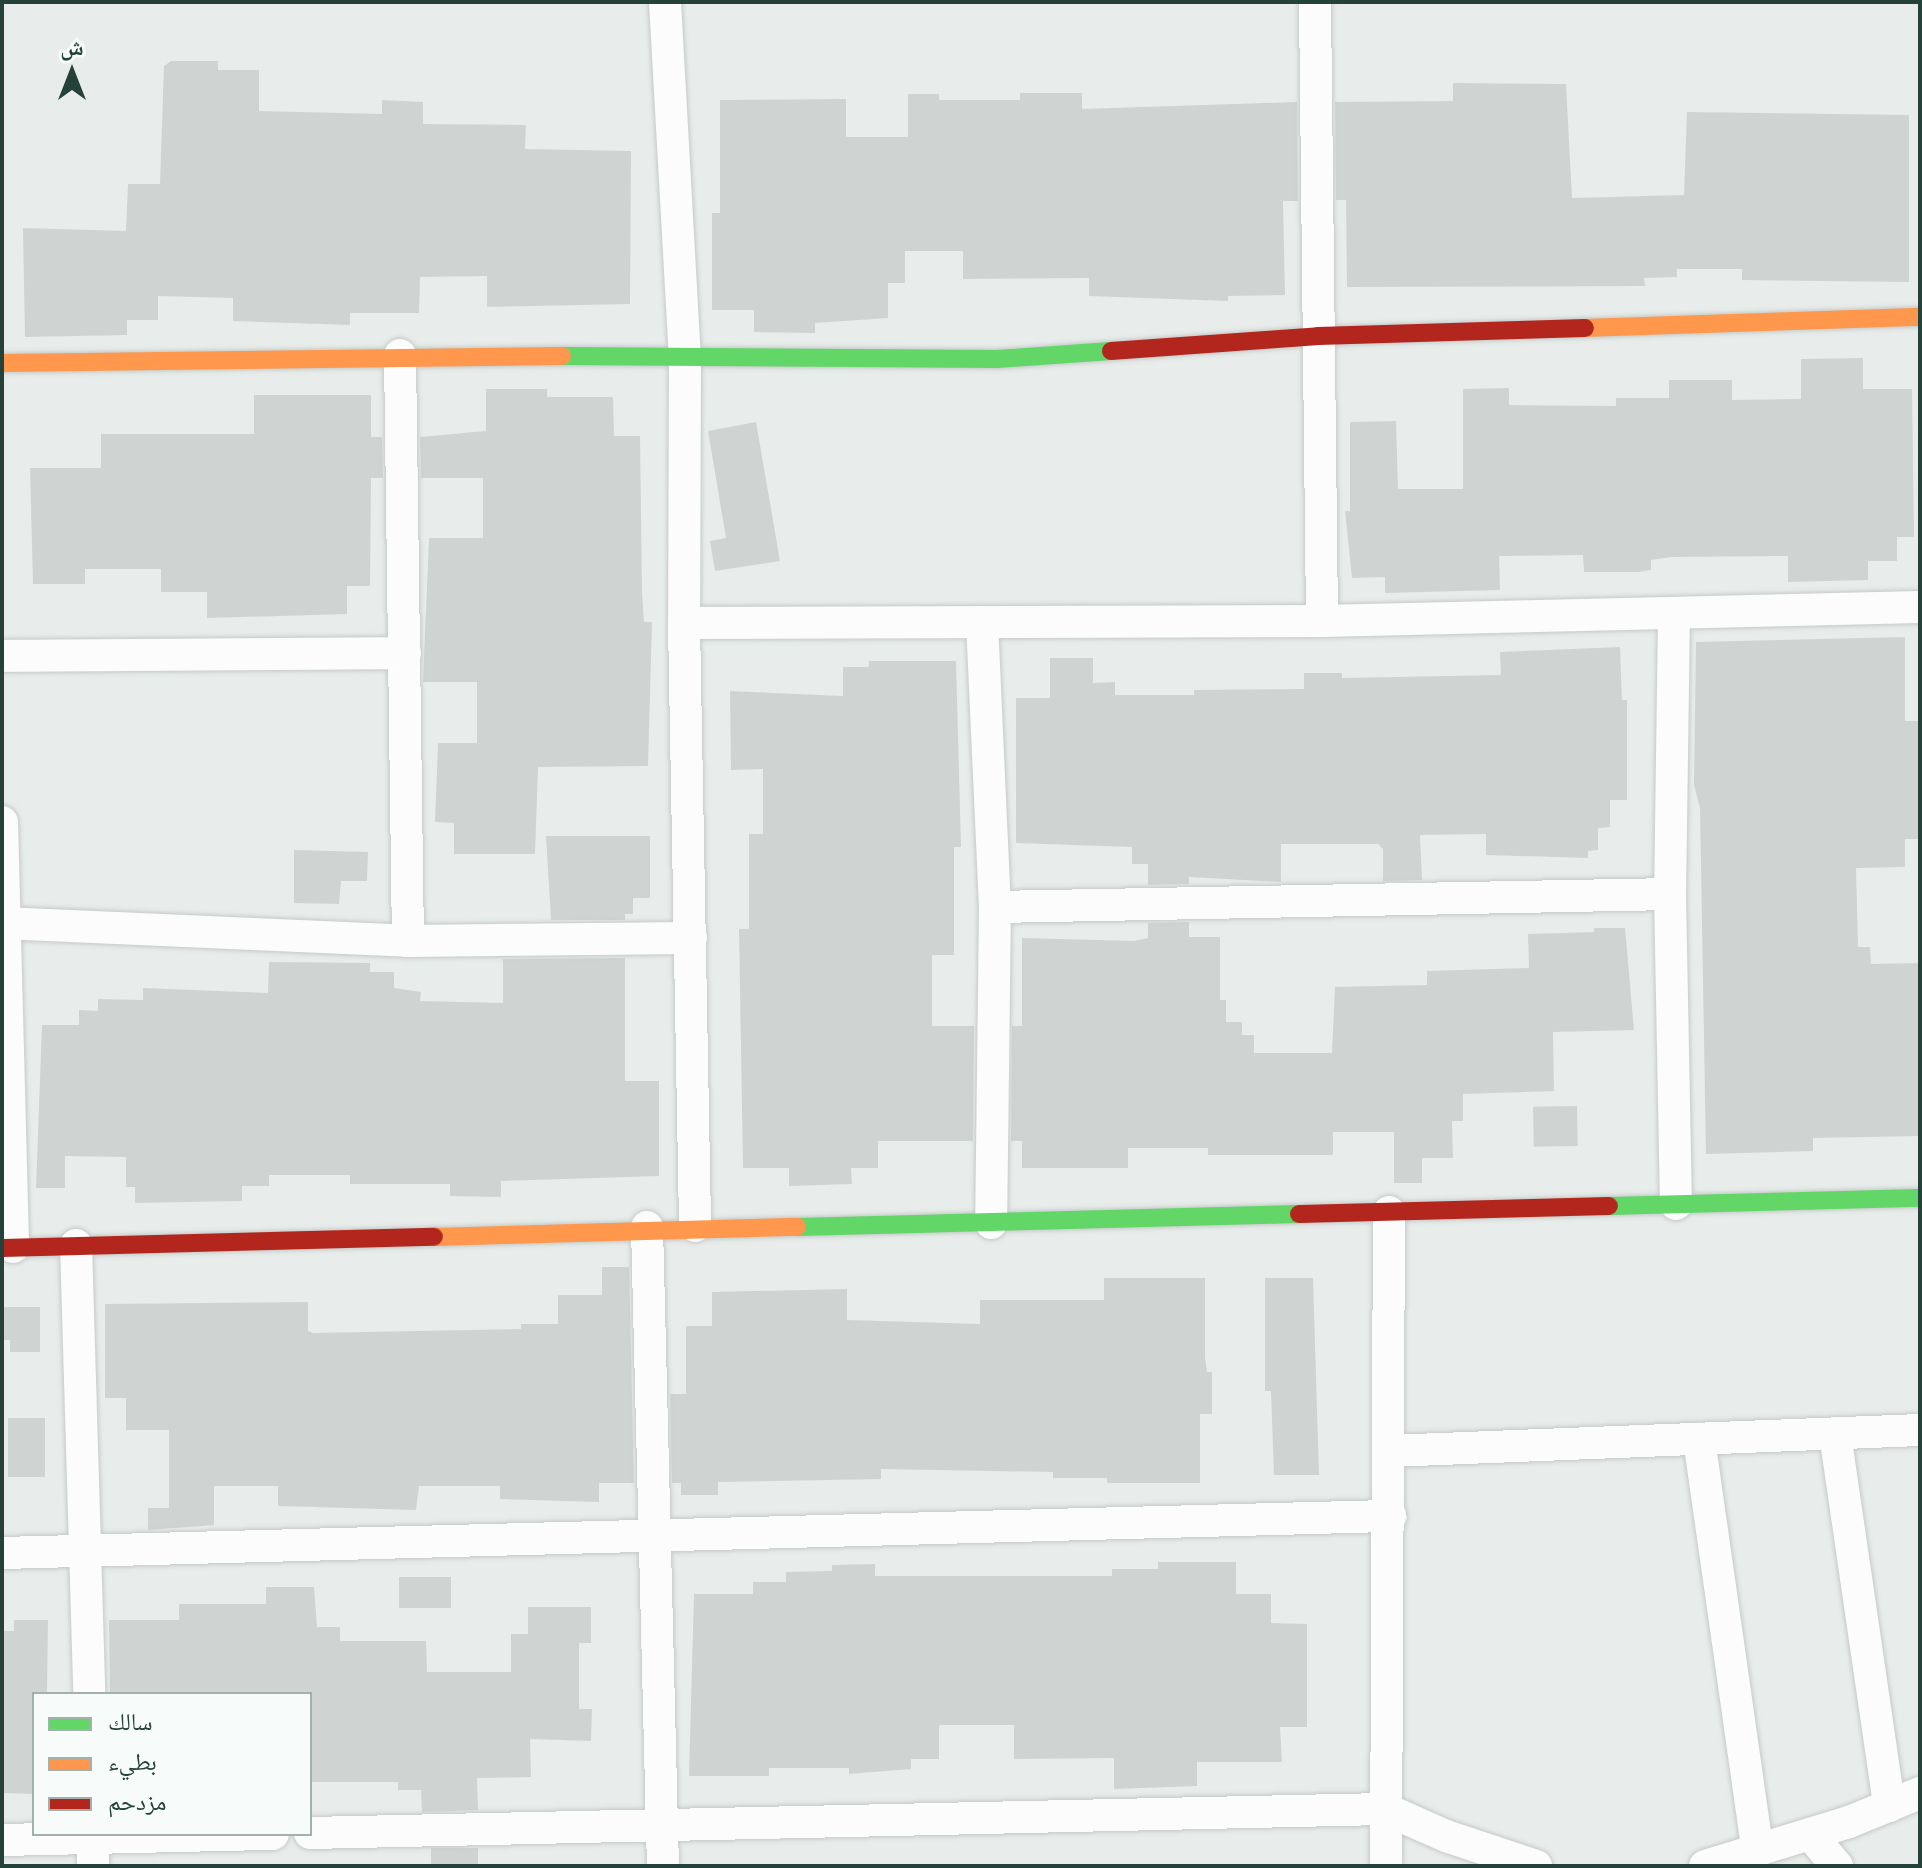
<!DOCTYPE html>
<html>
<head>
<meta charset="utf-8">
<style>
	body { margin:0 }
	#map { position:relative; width:1922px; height:1868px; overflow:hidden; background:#e8edeb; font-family:"Fira Sans","Noto Naskh Arabic",sans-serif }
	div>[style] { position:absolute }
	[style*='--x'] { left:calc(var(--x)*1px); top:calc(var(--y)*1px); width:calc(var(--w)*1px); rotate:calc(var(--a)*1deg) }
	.building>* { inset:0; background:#cfd4d2; transform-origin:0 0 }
	.roads { filter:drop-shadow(0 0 2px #c5cac8) drop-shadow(0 0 2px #c5cac8) }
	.street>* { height:32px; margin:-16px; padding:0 16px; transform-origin:16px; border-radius:16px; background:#fcfcfc }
	.fast>* { height:18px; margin:-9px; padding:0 9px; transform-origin:9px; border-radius:9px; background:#63d668 }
	.slow>* { height:18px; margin:-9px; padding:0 9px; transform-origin:9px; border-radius:9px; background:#ff974d }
	.jam>* { height:18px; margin:-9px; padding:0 9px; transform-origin:9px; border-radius:9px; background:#b3261e }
	span { translate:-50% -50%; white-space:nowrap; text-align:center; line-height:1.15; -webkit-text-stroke:8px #f7fbf9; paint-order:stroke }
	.frame { position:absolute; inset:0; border:4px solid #24423a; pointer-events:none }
	.legend { position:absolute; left:32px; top:1692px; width:280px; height:144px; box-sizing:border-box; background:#f7fbf9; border:2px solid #a3b1ad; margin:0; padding:10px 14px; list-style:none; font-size:24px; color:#24423a }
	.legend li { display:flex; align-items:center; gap:16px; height:40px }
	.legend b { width:40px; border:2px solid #a3b1ad }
	.north { position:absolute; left:32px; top:32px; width:80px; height:80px; -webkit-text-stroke:6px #f7fbf9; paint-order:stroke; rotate:0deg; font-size:22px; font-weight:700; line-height:32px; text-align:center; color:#24423a }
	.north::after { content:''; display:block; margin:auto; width:28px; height:36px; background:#24423a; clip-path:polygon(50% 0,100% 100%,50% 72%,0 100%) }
</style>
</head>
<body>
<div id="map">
	<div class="building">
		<i style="clip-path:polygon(171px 61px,218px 61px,218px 70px,259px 70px,259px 111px,382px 114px,382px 100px,423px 102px,423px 124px,526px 125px,525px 149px,631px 151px,630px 304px,487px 307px,487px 276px,420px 277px,419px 313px,350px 313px,350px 325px,233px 321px,233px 298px,158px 296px,158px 320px,127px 320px,127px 335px,25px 337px,23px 228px,126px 231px,128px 184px,160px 184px,164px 66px)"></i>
		<i style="clip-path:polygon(1453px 83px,1566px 84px,1572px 198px,1684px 195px,1687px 112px,1909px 115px,1909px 282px,1742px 280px,1742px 269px,1677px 269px,1677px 277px,1644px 278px,1645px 286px,1347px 287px,1346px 200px,1336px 200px,1335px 102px,1453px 101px)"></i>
		<i style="clip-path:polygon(1020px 93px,1082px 93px,1082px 109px,1297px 102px,1298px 201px,1283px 201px,1285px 295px,1228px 296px,1228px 301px,1089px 296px,1089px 278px,963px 279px,963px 251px,905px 251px,905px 283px,888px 283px,888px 318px,815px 323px,815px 333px,754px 332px,754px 310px,712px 310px,712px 213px,720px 213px,720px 100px,846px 99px,846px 137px,908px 137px,908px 94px,939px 94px,939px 100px,1020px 100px)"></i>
		<i style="clip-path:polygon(1863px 358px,1863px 389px,1912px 389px,1914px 537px,1897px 537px,1897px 561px,1868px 561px,1868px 580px,1788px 582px,1788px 556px,1672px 557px,1651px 560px,1651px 570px,1639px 572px,1584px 572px,1583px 555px,1499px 556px,1500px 590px,1385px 593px,1385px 577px,1352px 578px,1345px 511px,1350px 511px,1350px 422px,1396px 421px,1398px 489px,1463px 489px,1463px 389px,1509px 388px,1509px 405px,1616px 406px,1616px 398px,1669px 398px,1669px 380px,1732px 380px,1732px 400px,1801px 399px,1801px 359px)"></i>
		<i style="clip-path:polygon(486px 389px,547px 389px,547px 397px,613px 397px,614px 436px,640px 436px,642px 592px,644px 622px,652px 622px,648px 766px,538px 767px,535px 854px,454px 854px,454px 823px,435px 822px,438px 743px,477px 743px,477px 682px,423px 682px,429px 538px,483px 538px,483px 478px,421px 478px,420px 437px,486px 431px)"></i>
		<i style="clip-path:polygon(254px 395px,371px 395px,371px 437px,382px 437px,383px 478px,371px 478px,370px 586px,347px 586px,347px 614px,207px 618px,207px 592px,161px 592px,161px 569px,85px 569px,85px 584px,33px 584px,30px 468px,101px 468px,101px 434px,254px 434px)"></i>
		<i style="clip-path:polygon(756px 422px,780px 561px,715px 571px,710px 541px,726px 538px,708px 431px)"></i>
		<i style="clip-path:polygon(1905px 637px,1905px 721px,1920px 721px,1920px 839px,1905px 839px,1905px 867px,1856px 868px,1858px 947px,1870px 947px,1871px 964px,1920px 963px,1920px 1136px,1813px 1138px,1813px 1151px,1706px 1154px,1700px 808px,1694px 785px,1696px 642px)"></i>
		<i style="clip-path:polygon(1620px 647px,1622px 700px,1627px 700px,1627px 800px,1610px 800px,1610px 827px,1598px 828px,1598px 850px,1588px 851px,1588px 858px,1486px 855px,1486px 834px,1420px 835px,1422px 880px,1383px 881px,1383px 849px,1378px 844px,1281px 844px,1281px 882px,1189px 877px,1189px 884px,1148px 885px,1148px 864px,1132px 864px,1132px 847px,1016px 843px,1016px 698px,1050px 698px,1050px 658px,1093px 658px,1093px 683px,1115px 682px,1115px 695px,1194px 695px,1194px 690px,1304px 689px,1304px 673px,1342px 673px,1342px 678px,1501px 675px,1500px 652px)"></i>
		<i style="clip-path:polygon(869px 661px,956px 661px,961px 847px,954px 847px,954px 955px,932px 955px,932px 1026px,974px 1026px,973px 1141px,878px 1141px,878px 1168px,851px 1168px,852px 1184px,789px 1186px,789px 1168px,743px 1168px,739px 929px,749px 929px,749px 834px,763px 834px,763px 769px,731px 770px,730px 691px,843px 696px,843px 667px,869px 667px)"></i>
		<i style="clip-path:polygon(546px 836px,650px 836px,650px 898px,633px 898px,633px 914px,625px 914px,625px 920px,551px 920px)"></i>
		<i style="clip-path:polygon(294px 850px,368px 852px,367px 881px,341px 881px,339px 904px,294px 903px)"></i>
		<i style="clip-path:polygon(1189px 922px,1189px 937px,1220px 937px,1220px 1000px,1226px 1000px,1226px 1022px,1242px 1022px,1242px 1035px,1254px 1035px,1254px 1053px,1332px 1053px,1335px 987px,1427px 985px,1427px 971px,1529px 968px,1528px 934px,1594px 932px,1594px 928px,1625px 928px,1634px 1030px,1553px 1032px,1554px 1091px,1463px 1094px,1463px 1121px,1452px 1121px,1453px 1158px,1422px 1158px,1422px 1183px,1394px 1183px,1394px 1132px,1333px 1132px,1333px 1155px,1208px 1155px,1208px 1148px,1128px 1148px,1128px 1168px,1022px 1168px,1022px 1141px,1011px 1141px,1012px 1026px,1022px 1026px,1022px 938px,1134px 941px,1148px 938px,1148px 923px)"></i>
		<i style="clip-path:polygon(625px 958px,625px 1081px,659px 1081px,659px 1176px,501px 1181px,501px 1197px,450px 1196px,450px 1184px,350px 1184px,350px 1175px,269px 1175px,269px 1186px,242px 1186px,242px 1201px,135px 1203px,135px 1187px,126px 1187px,126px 1157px,65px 1156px,65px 1188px,36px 1188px,42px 1025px,79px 1025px,79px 1010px,98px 1011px,98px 999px,143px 1000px,143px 988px,268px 993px,269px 962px,370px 963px,370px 972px,394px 972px,394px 988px,421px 992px,420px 1001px,503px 1003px,503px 959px)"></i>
		<i style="left:1577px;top:1106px;width:40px;height:44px;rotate:89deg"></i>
		<i style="clip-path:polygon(602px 1267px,629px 1267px,634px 1483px,599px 1483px,599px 1502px,500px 1499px,500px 1486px,419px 1486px,416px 1510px,278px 1506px,278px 1486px,214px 1486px,214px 1525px,148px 1530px,148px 1508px,169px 1508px,169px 1430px,126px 1430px,126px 1398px,105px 1398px,105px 1304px,308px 1302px,308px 1331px,313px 1333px,521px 1329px,521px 1324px,558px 1324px,558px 1295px,602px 1295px)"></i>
		<i style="clip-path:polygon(1104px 1278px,1205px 1278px,1205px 1357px,1207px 1372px,1212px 1372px,1212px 1414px,1200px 1414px,1200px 1483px,1107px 1483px,1107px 1478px,1053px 1478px,1053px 1472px,881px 1469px,881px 1479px,718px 1482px,718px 1495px,681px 1495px,681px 1483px,672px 1483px,670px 1394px,686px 1394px,686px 1326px,712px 1326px,712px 1292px,847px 1289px,847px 1320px,980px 1324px,980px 1300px,1104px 1300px)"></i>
		<i style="clip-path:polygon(1265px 1278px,1313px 1278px,1319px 1475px,1274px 1475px,1271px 1391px,1265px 1391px)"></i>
		<i style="clip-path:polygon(2px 1307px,40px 1307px,40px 1352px,10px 1352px,10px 1340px,2px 1340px)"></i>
		<i style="left:8px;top:1418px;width:37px;height:59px"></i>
		<i style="clip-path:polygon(1158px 1562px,1236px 1562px,1236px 1594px,1271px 1594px,1271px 1623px,1307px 1624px,1307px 1727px,1280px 1727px,1282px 1762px,1197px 1762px,1197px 1786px,1114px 1789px,1114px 1758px,1014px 1759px,1014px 1725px,939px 1725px,939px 1759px,911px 1759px,911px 1769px,849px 1774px,849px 1768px,769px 1768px,769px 1776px,689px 1776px,694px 1594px,753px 1594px,753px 1582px,786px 1582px,786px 1572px,832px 1571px,832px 1565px,875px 1564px,875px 1576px,1112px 1576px,1112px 1569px,1158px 1569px)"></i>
		<i style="left:399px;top:1577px;width:52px;height:31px"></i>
		<i style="clip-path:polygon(266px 1587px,314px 1587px,317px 1627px,340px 1627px,340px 1641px,426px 1641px,427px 1672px,511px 1672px,511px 1634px,528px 1634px,528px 1607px,591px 1607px,591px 1643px,579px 1643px,579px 1709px,592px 1709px,591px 1741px,530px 1739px,531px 1777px,477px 1778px,478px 1810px,422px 1812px,421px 1790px,398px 1790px,398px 1782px,310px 1782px,310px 1694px,110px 1694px,109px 1620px,179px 1620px,179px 1604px,266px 1604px)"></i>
		<i style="clip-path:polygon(14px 1620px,48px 1620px,47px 1694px,34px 1694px,34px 1794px,4px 1793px,2px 1631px,14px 1631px)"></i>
		<i style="left:478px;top:1848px;width:18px;height:47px;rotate:90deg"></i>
	</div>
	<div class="roads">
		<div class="street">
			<i style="--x:665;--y:2;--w:357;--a:86.8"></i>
			<i style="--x:685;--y:358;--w:265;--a:90.2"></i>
			<i style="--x:684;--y:623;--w:603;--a:88.95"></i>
			<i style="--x:1315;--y:2;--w:619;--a:89.35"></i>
			<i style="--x:400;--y:355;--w:586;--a:89.22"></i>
			<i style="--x:1674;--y:613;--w:281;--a:90.8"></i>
			<i style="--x:1670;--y:894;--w:310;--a:88.9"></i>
			<i style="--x:982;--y:622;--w:285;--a:87.4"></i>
			<i style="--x:995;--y:907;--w:316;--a:90.7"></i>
			<i style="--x:684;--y:623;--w:638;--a:-0.18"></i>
			<i style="--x:1322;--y:621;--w:598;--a:-1.34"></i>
			<i style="--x:2;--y:656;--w:403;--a:-0.4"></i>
			<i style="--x:2;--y:822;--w:425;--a:88.5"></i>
			<i style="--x:995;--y:907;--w:675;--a:-1.1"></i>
			<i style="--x:2;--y:923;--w:406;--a:2.5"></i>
			<i style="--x:408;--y:941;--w:283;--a:-0.6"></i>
			<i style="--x:647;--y:1227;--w:639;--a:88.57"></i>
			<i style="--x:76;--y:1245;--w:449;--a:88.3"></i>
			<i style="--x:1835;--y:1434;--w:376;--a:81.7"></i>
			<i style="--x:1699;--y:1439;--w:417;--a:81.9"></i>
			<i style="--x:1390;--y:1451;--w:530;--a:-2.27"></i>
			<i style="--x:2;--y:1553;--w:1389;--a:-1.53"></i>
			<i style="--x:310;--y:1833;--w:1075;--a:-1.28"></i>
			<i style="--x:1385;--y:1809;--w:67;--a:23.9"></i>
			<i style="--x:1446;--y:1836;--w:95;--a:18.4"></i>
			<i style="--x:93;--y:1834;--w:32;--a:90"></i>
			<i style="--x:1810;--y:1834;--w:42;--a:49.8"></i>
			<i style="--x:2;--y:1840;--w:271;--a:-1.3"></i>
			<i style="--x:1386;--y:1866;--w:654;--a:-89.74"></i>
			<i style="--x:1705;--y:1866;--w:151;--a:-17"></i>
			<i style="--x:1849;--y:1822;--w:77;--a:-22.2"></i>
		</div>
		<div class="fast">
			<i style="--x:562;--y:356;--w:435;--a:0.4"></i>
			<i style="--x:997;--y:359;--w:114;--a:-4"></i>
			<i style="--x:1609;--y:1206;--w:311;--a:-1.5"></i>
			<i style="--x:797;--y:1227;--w:502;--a:-1.48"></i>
		</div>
		<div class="slow">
			<i style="--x:1585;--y:328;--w:335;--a:-1.9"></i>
			<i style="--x:2;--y:363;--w:560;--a:-0.72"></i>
			<i style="--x:434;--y:1237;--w:363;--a:-1.6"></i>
		</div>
		<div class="jam">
			<i style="--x:1111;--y:351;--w:208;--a:-4.1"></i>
			<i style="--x:1318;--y:336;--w:267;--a:-1.7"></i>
			<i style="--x:1299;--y:1214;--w:310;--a:-1.5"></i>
			<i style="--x:2;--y:1248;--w:432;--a:-1.5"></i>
		</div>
	</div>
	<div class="frame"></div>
	<ul class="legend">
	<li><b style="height:10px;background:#63d668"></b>سالك</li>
	<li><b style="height:10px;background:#ff974d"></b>بطيء</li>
	<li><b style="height:10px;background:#b3261e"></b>مزدحم</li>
	</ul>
	<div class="north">ش</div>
</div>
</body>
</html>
